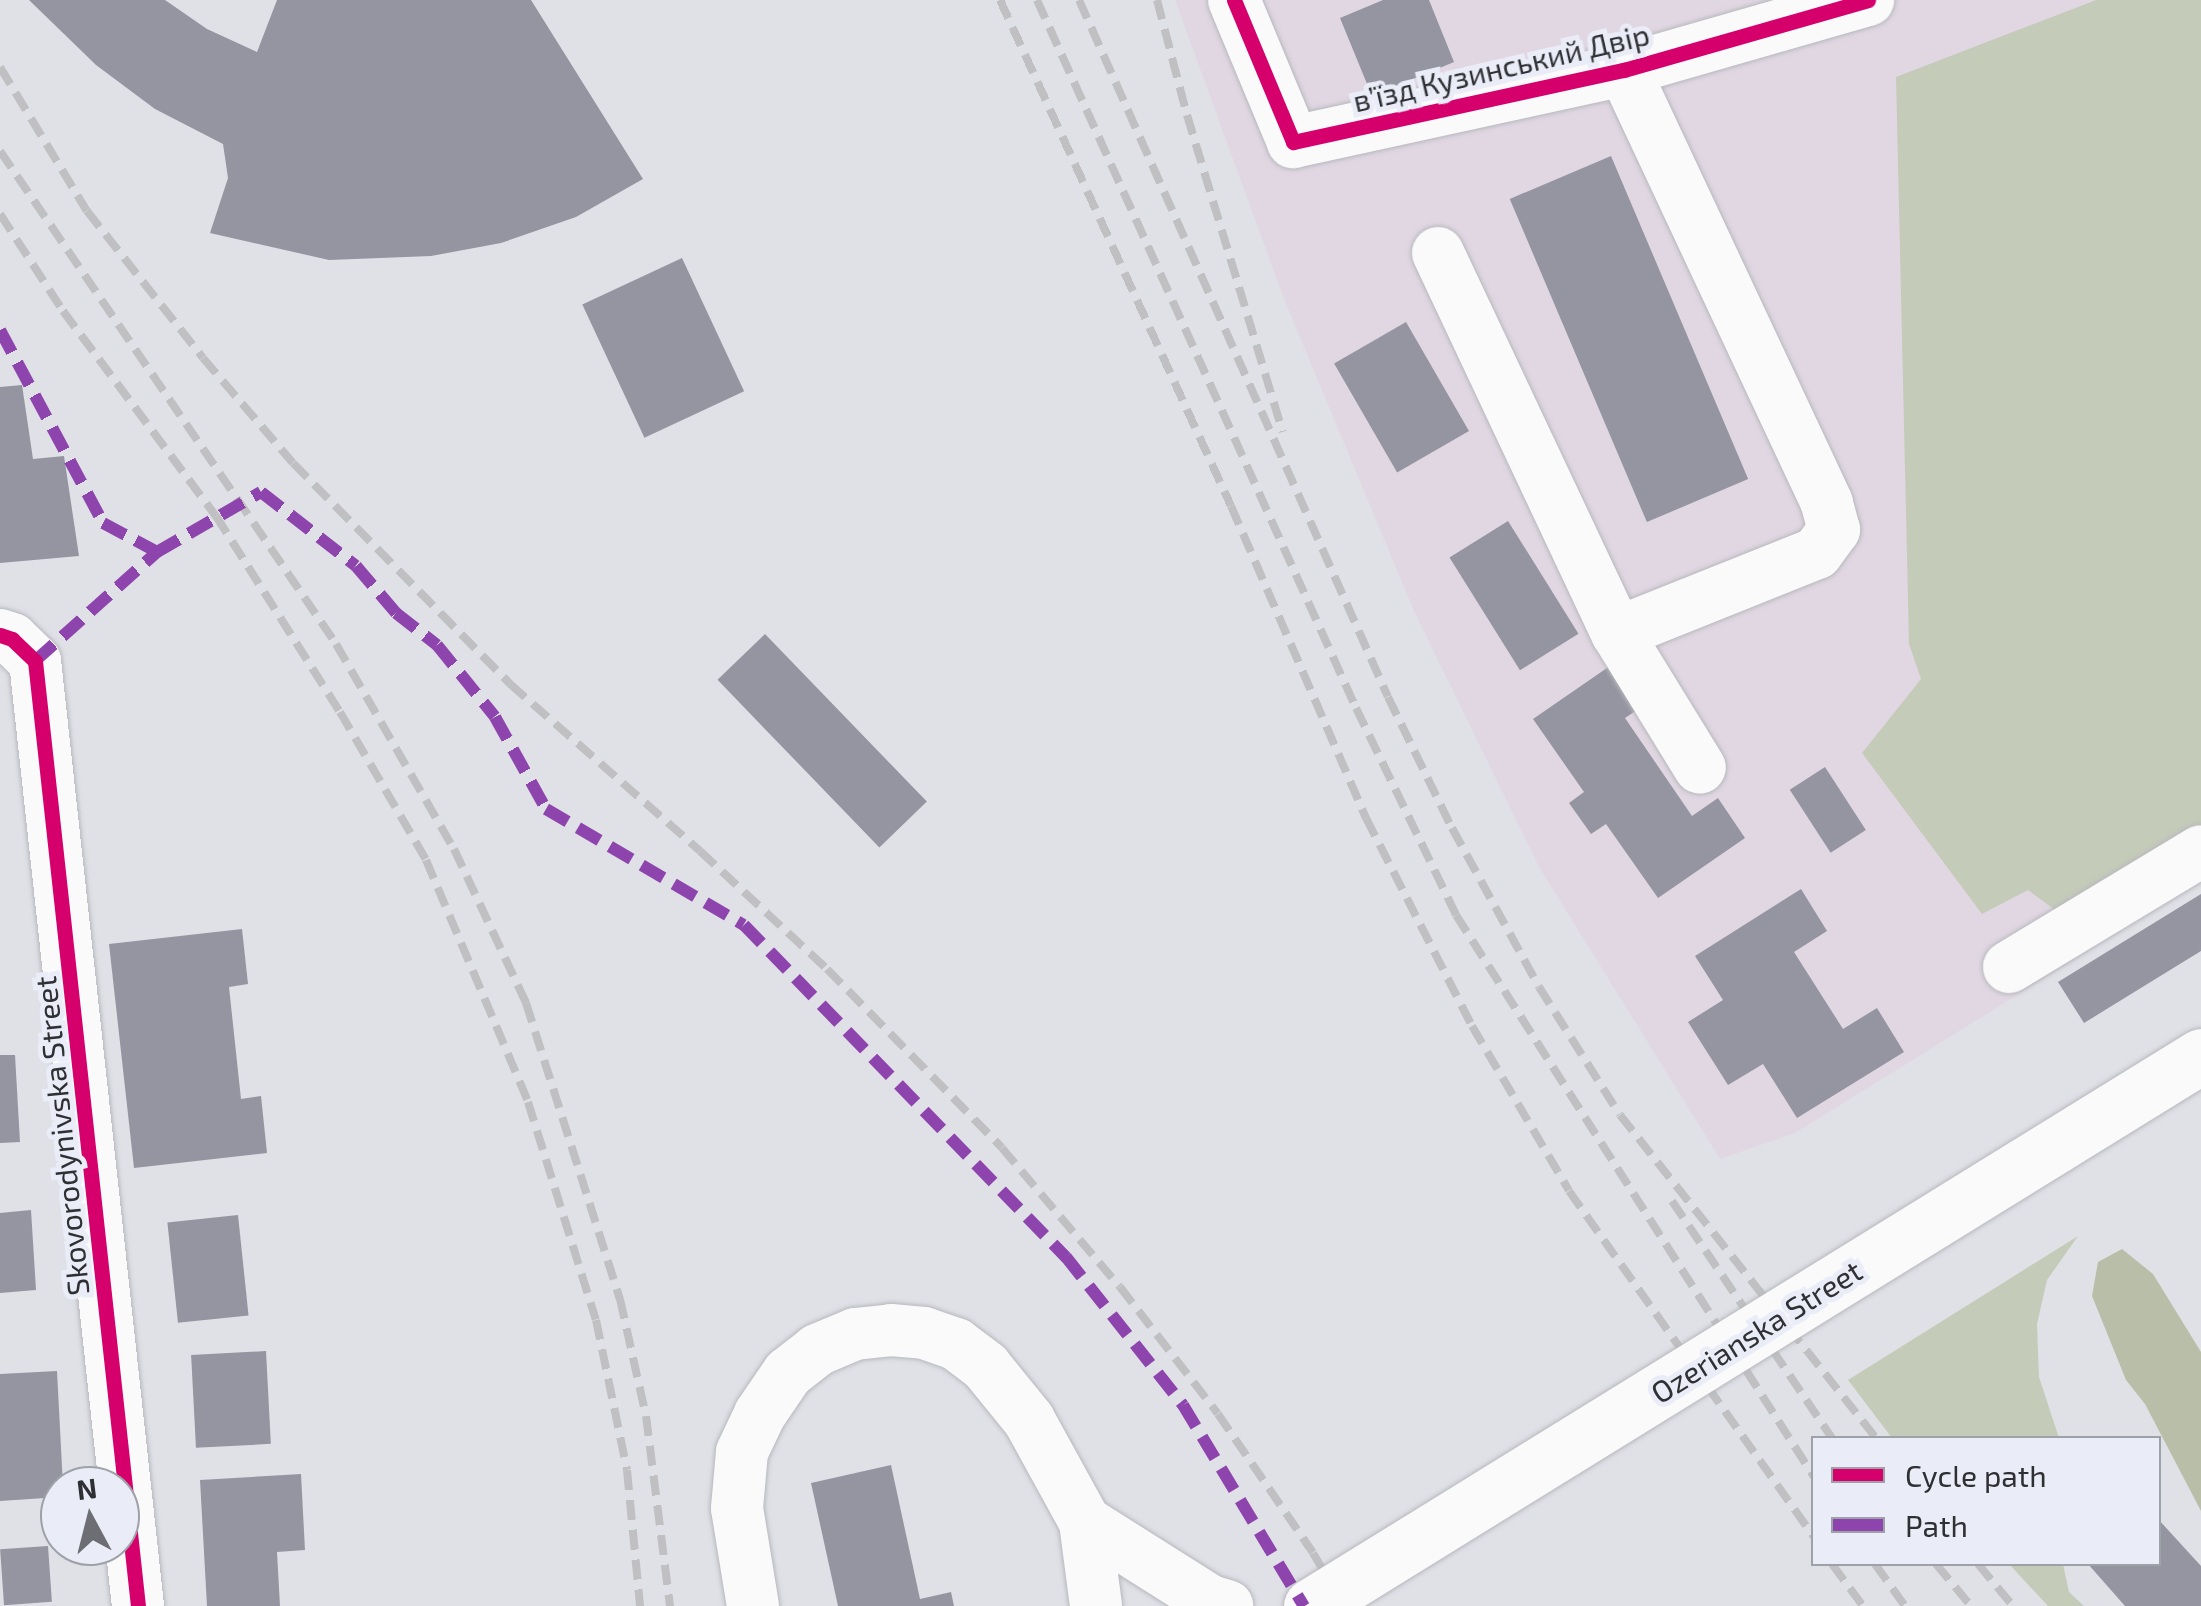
<!DOCTYPE html>
<html>
<head>
<meta charset="utf-8">
<style>
	body { margin:0 }
	#map { position:relative; width:2201px; height:1606px; overflow:hidden; background:#e0e1e7; font-family:"Exo 2",sans-serif }
	div>[style] { position:absolute }
	[style*='--x'] { left:calc(var(--x)*1px); top:calc(var(--y)*1px); width:calc(var(--w)*1px); rotate:calc(var(--a)*1deg) }
	.industrial>* { inset:0; background:#e1d7e3 }
	.green>* { inset:0; background:#c5cbb9 }
	.forest>* { inset:0; background:#b8bea8 }
	.building>* { inset:0; background:#9495a0; transform-origin:0 0 }
	.roads { filter:drop-shadow(0 0 2px #b7b8bd) drop-shadow(0 0 2px #b7b8bd) }
	.minor>* { height:52px; margin:-26px; padding:0 26px; transform-origin:26px; border-radius:26px; background:#fafafb }
	.rail>* { height:8px; margin-top:-4px; transform-origin:0; background:repeating-linear-gradient(90deg,#c0c0c2 0 20px,transparent 0 30px) }
	.bridges { filter:drop-shadow(0 0 2px #b7b8bd) drop-shadow(0 0 2px #b7b8bd) }
	.major-bridge>* { height:55px; margin:-27.5px; padding:0 27.5px; transform-origin:27.5px; border-radius:27.5px; background:#fafafb }
	.quiet>* { height:12px; margin-top:-6px; transform-origin:0; background:repeating-linear-gradient(90deg,#8e44ad 0 25px,transparent 0 37px) }
	.cycleway>* { height:15px; margin:-7.5px; padding:0 7.5px; transform-origin:7.5px; border-radius:7.5px; background:#d6006c }
	span { translate:-50% -50%; white-space:nowrap; text-align:center; line-height:1.15; -webkit-text-stroke:10px #eaecf7; paint-order:stroke }
	.street-label { font-size:30px; color:#2f3034 }
	.legend { position:absolute; left:1811px; top:1436px; width:350px; height:130px; box-sizing:border-box; background:#eaecf7; border:2px solid #9fa1a9; margin:0; padding:12px 18px; list-style:none; font-size:30px; color:#2f3034 }
	.legend li { display:flex; align-items:center; gap:20px; height:50px }
	.legend b { width:50px; border:2px solid #9fa1a9 }
	.north { position:absolute; left:40px; top:1466px; width:100px; height:100px; box-sizing:border-box; background:#eaecf7; border:2px solid #9fa1a9; border-radius:50%; rotate:353deg; font-size:28px; font-weight:700; line-height:40px; text-align:center; color:#2f3034 }
	.north::after { content:''; display:block; margin:auto; width:35px; height:45px; background:#6d6e73; clip-path:polygon(50% 0,100% 100%,50% 72%,0 100%) }
</style>
</head>
<body>
<div id="map">
	<div class="industrial">
		<i style="clip-path:polygon(1175px 0,2201px 0,2201px 881px,1795px 1133px,1720px 1159px,1539px 867px,1414px 611px,1284px 299px)"></i>
	</div>
	<div class="green">
		<i style="clip-path:polygon(2096px 0,2201px 0,2201px 838px,2066px 918px,2028px 890px,1982px 914px,1862px 753px,1921px 679px,1909px 644px,1896px 77px)"></i>
		<i style="clip-path:polygon(2078px 1236px,2047px 1280px,2037px 1324px,2039px 1377px,2059px 1438px,1892px 1438px,1848px 1380px)"></i>
		<i style="clip-path:polygon(2009px 1564px,2063px 1564px,2069px 1592px,2084px 1606px,2048px 1606px)"></i>
	</div>
	<div class="forest">
		<i style="clip-path:polygon(2122px 1249px,2153px 1274px,2201px 1352px,2201px 1511px,2145px 1404px,2126px 1380px,2092px 1296px,2098px 1262px)"></i>
	</div>
	<div class="building">
		<i style="clip-path:polygon(29px 0,165px 0,207px 29px,257px 52px,277px 0,531px 0,643px 179px,576px 217px,501px 243px,431px 256px,329px 260px,210px 233px,228px 178px,223px 144px,155px 109px,96px 65px)"></i>
		<i style="clip-path:polygon(1383px 0,1429px 0,1454px 62px,1372px 96px,1340px 18px)"></i>
		<i style="left:1611px;top:156px;width:351px;height:110px;rotate:67deg"></i>
		<i style="left:682px;top:258px;width:147px;height:110px;rotate:65deg"></i>
		<i style="left:1406px;top:322px;width:126px;height:83px;rotate:60deg"></i>
		<i style="clip-path:polygon(22px 385px,33px 459px,64px 456px,79px 556px,0 563px,0 387px)"></i>
		<i style="left:1508px;top:521px;width:133px;height:69px;rotate:58deg"></i>
		<i style="left:765px;top:634px;width:233px;height:66px;rotate:46deg"></i>
		<i style="clip-path:polygon(1620px 659px,1649px 702px,1625px 718px,1692px 816px,1718px 798px,1745px 838px,1658px 898px,1606px 824px,1591px 834px,1569px 803px,1584px 792px,1533px 719px)"></i>
		<i style="left:1825px;top:767px;width:75px;height:42px;rotate:57deg"></i>
		<i style="clip-path:polygon(1801px 889px,1827px 931px,1794px 952px,1843px 1029px,1877px 1008px,1904px 1052px,1797px 1118px,1763px 1064px,1728px 1085px,1688px 1022px,1723px 1000px,1695px 956px)"></i>
		<i style="clip-path:polygon(2201px 894px,2201px 951px,2084px 1023px,2058px 982px)"></i>
		<i style="clip-path:polygon(242px 929px,248px 984px,229px 987px,241px 1099px,261px 1096px,267px 1153px,134px 1168px,109px 944px)"></i>
		<i style="clip-path:polygon(0 1055px,15px 1055px,20px 1142px,0 1143px)"></i>
		<i style="clip-path:polygon(31px 1210px,36px 1290px,0 1293px,0 1213px)"></i>
		<i style="left:238px;top:1215px;width:101px;height:71px;rotate:84deg"></i>
		<i style="left:266px;top:1351px;width:93px;height:75px;rotate:87deg"></i>
		<i style="clip-path:polygon(57px 1371px,63px 1486px,60px 1497px,0 1501px,0 1374px)"></i>
		<i style="clip-path:polygon(891px 1465px,920px 1599px,951px 1592px,954px 1606px,838px 1606px,811px 1483px)"></i>
		<i style="clip-path:polygon(301px 1474px,305px 1550px,277px 1552px,280px 1606px,207px 1606px,200px 1480px)"></i>
		<i style="clip-path:polygon(2158px 1519px,2201px 1566px,2201px 1606px,2125px 1606px,2088px 1564px,2158px 1564px)"></i>
		<i style="left:48px;top:1546px;width:56px;height:48px;rotate:86deg"></i>
	</div>
	<div class="roads">
		<div class="minor">
			<i style="--x:1234;--y:0;--w:154;--a:67.4"></i>
			<i style="--x:1293;--y:142;--w:339;--a:-12.3"></i>
			<i style="--x:1624;--y:70;--w:254;--a:-16"></i>
			<i style="--x:1438;--y:253;--w:420;--a:64.8"></i>
			<i style="--x:1617;--y:633;--w:158;--a:58.4"></i>
			<i style="--x:1617;--y:633;--w:215;--a:-21.8"></i>
			<i style="--x:1817;--y:553;--w:29;--a:-54"></i>
			<i style="--x:1834;--y:530;--w:28;--a:-105"></i>
			<i style="--x:1827;--y:503;--w:478;--a:-115.1"></i>
			<i style="--x:0;--y:635;--w:13;--a:18"></i>
			<i style="--x:12;--y:639;--w:32;--a:44"></i>
			<i style="--x:35;--y:661;--w:951;--a:83.78"></i>
			<i style="--x:2009;--y:967;--w:224;--a:-31.1"></i>
			<i style="--x:1085;--y:1522;--w:148;--a:32.3"></i>
			<i style="--x:1210;--y:1601;--w:18;--a:16"></i>
			<i style="--x:753;--y:1606;--w:99;--a:-99.3"></i>
			<i style="--x:737;--y:1508;--w:56;--a:-84.9"></i>
			<i style="--x:742;--y:1452;--w:42;--a:-64.7"></i>
			<i style="--x:760;--y:1414;--w:50;--a:-55.7"></i>
			<i style="--x:788;--y:1373;--w:37;--a:-38"></i>
			<i style="--x:817;--y:1350;--w:41;--a:-22.8"></i>
			<i style="--x:855;--y:1334;--w:36;--a:-6"></i>
			<i style="--x:891;--y:1330;--w:33;--a:5"></i>
			<i style="--x:924;--y:1333;--w:34;--a:19"></i>
			<i style="--x:956;--y:1344;--w:38;--a:37"></i>
			<i style="--x:986;--y:1367;--w:68;--a:50.9"></i>
			<i style="--x:1029;--y:1420;--w:116;--a:61.2"></i>
			<i style="--x:1085;--y:1522;--w:85;--a:82.5"></i>
		</div>
	</div>
	<div class="rail">
		<i style="--x:1000;--y:0;--w:556;--a:65.46"></i>
		<i style="--x:1231;--y:506;--w:340;--a:66.6"></i>
		<i style="--x:1366;--y:818;--w:233;--a:63"></i>
		<i style="--x:1472;--y:1026;--w:191;--a:59.5"></i>
		<i style="--x:1569;--y:1191;--w:424;--a:54.7"></i>
		<i style="--x:1037;--y:0;--w:777;--a:65.75"></i>
		<i style="--x:1356;--y:708;--w:230;--a:64.2"></i>
		<i style="--x:1456;--y:915;--w:666;--a:57.5"></i>
		<i style="--x:1079;--y:0;--w:762;--a:66.09"></i>
		<i style="--x:1388;--y:697;--w:146;--a:64"></i>
		<i style="--x:1452;--y:828;--w:181;--a:61.3"></i>
		<i style="--x:1539;--y:987;--w:151;--a:57.7"></i>
		<i style="--x:1620;--y:1115;--w:412;--a:51.6"></i>
		<i style="--x:1157;--y:0;--w:119;--a:75.4"></i>
		<i style="--x:1187;--y:115;--w:331;--a:73.2"></i>
		<i style="--x:0;--y:67;--w:168;--a:58.9"></i>
		<i style="--x:87;--y:211;--w:187;--a:51.7"></i>
		<i style="--x:203;--y:358;--w:138;--a:49.4"></i>
		<i style="--x:293;--y:463;--w:310;--a:45.5"></i>
		<i style="--x:510;--y:684;--w:253;--a:41.3"></i>
		<i style="--x:700;--y:851;--w:173;--a:42.9"></i>
		<i style="--x:827;--y:969;--w:250;--a:45.6"></i>
		<i style="--x:1002;--y:1148;--w:182;--a:49.7"></i>
		<i style="--x:1120;--y:1287;--w:160;--a:52.3"></i>
		<i style="--x:1218;--y:1414;--w:168;--a:55.6"></i>
		<i style="--x:1313;--y:1553;--w:61;--a:59.7"></i>
		<i style="--x:0;--y:151;--w:597;--a:55.72"></i>
		<i style="--x:336;--y:644;--w:237;--a:60.1"></i>
		<i style="--x:454;--y:849;--w:170;--a:64.9"></i>
		<i style="--x:526;--y:1003;--w:311;--a:72.4"></i>
		<i style="--x:620;--y:1299;--w:120;--a:77.5"></i>
		<i style="--x:646;--y:1416;--w:192;--a:82.8"></i>
		<i style="--x:0;--y:214;--w:116;--a:57"></i>
		<i style="--x:63;--y:311;--w:256;--a:53.3"></i>
		<i style="--x:216;--y:516;--w:232;--a:57.7"></i>
		<i style="--x:340;--y:712;--w:171;--a:59.8"></i>
		<i style="--x:426;--y:860;--w:263;--a:67.1"></i>
		<i style="--x:528;--y:1102;--w:228;--a:72.7"></i>
		<i style="--x:596;--y:1320;--w:153;--a:78.3"></i>
		<i style="--x:627;--y:1470;--w:137;--a:84.5"></i>
		<i style="--x:1672;--y:1201;--w:286;--a:56"></i>
		<i style="--x:1832;--y:1564;--w:52;--a:53.6"></i>
		<i style="--x:1875;--y:1564;--w:52;--a:54.5"></i>
		<i style="--x:1936;--y:1564;--w:55;--a:50.2"></i>
		<i style="--x:1978;--y:1564;--w:55;--a:50.2"></i>
	</div>
	<div class="bridges">
		<div class="major-bridge">
			<i style="--x:1311;--y:1606;--w:1046;--a:-31.72"></i>
		</div>
	</div>
	<div class="quiet">
		<i style="--x:0;--y:330;--w:219;--a:61.9"></i>
		<i style="--x:103;--y:523;--w:61;--a:28.2"></i>
		<i style="--x:157;--y:552;--w:120;--a:-30"></i>
		<i style="--x:261;--y:492;--w:120;--a:37.9"></i>
		<i style="--x:356;--y:566;--w:62;--a:49.6"></i>
		<i style="--x:396;--y:613;--w:52;--a:38"></i>
		<i style="--x:437;--y:645;--w:92;--a:51.1"></i>
		<i style="--x:495;--y:717;--w:105;--a:61"></i>
		<i style="--x:546;--y:809;--w:229;--a:30.4"></i>
		<i style="--x:744;--y:925;--w:463;--a:45.9"></i>
		<i style="--x:1066;--y:1257;--w:189;--a:51.7"></i>
		<i style="--x:1183;--y:1405;--w:235;--a:59"></i>
		<i style="--x:35;--y:661;--w:164;--a:-41.8"></i>
	</div>
	<div class="cycleway">
		<i style="--x:1234;--y:0;--w:154;--a:67.4"></i>
		<i style="--x:1293;--y:142;--w:339;--a:-12.3"></i>
		<i style="--x:1624;--y:70;--w:254;--a:-16"></i>
		<i style="--x:0;--y:635;--w:13;--a:18"></i>
		<i style="--x:12;--y:639;--w:32;--a:44"></i>
		<i style="--x:35;--y:661;--w:951;--a:83.78"></i>
	</div>
	<div class="street-label">
		<span style="left:1501px;top:67px;rotate:-13deg">в’їзд Кузинський Двір</span>
		<span style="left:61px;top:1136px;rotate:-96deg">Skovorodynivska Street</span>
		<span style="left:1756px;top:1331px;rotate:-32deg">Ozerianska Street</span>
	</div>
	<ul class="legend">
	<li><b style="height:12px;background:#d6006c"></b>Cycle path</li>
	<li><b style="height:12px;background:#8e44ad"></b>Path</li>
	</ul>
	<div class="north">N</div>
</div>
</body>
</html>
